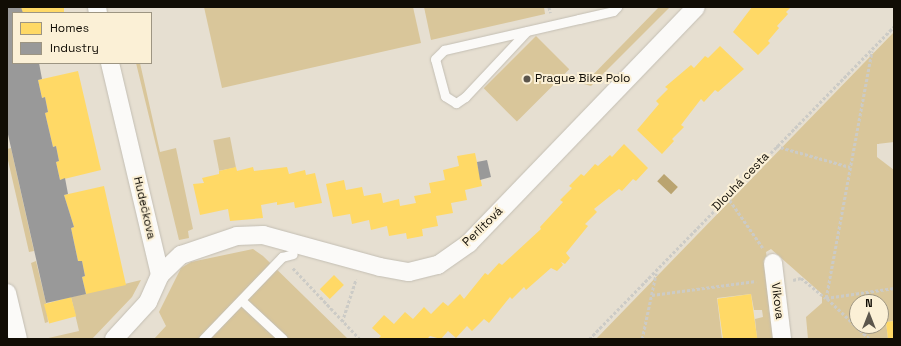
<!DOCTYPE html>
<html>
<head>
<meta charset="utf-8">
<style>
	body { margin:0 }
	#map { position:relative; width:901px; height:346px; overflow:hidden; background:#e6dfd1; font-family:"Space Grotesk",sans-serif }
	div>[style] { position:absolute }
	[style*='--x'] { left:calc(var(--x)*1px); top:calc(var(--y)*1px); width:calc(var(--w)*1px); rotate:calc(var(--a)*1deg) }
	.green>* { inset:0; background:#d9c69a; transform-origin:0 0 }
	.water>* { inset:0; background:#baa470; transform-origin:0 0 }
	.homes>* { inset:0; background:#ffd966; transform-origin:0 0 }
	.industry>* { inset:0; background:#999 }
	.path>* { height:2.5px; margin-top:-1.25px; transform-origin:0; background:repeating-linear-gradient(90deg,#cccbc6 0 3px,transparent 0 5px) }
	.roads { filter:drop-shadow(0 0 1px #c3beb3) drop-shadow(0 0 1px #c3beb3) }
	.service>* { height:9px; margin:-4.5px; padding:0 4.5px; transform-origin:4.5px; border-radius:4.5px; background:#fbfaf8 }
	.minor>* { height:18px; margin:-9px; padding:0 9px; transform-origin:9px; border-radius:9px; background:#fbfaf8 }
	.dots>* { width:11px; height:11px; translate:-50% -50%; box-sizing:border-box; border:2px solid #fbf0d6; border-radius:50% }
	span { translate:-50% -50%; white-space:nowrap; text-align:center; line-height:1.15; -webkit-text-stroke:4px #fbf0d6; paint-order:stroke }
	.poi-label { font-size:12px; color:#110d05 }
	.left { translate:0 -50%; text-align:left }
	.street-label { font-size:12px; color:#110d05 }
	.frame { position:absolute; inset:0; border:8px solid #110d05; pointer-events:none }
	.legend { position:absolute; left:12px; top:12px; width:140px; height:52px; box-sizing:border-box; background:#fbf0d6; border:1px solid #9d9582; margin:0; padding:5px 7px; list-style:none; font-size:12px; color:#110d05 }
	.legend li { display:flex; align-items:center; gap:8px; height:20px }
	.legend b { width:20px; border:1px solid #9d9582 }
	.north { position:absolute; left:849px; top:294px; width:40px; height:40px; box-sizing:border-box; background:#fbf0d6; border:1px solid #9d9582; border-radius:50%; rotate:0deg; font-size:11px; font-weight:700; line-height:16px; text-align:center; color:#110d05 }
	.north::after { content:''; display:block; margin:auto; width:14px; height:18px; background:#5c564c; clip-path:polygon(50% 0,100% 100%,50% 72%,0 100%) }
</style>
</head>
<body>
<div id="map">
	<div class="green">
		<i style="clip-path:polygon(204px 7px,413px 7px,421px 43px,222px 88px)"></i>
		<i style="clip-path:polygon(424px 7px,544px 7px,545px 14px,431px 40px)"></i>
		<i style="clip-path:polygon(659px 7px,670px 7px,591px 86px,584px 84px)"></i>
		<i style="clip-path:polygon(evenodd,894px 32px,894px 142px,877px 144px,877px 157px,894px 170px,894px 321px,886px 322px,888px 339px,808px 339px,806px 317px,822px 303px,822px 294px,771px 249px,766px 252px,777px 339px,757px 339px,755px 319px,763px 317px,762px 310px,754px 310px,751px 294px,717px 298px,722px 339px,596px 339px,894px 32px,857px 302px,881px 302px,881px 326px,857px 326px,857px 302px)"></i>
		<i style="left:536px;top:36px;width:47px;height:74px;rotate:45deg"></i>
		<i style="clip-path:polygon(136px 63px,140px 63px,160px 152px,176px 148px,193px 229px,188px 231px,189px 238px,179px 240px)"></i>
		<i style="left:230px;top:137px;width:31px;height:17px;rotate:79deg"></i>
		<i style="clip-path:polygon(11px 148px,34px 251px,29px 252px,7px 156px,7px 149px)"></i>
		<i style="clip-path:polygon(253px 249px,263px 256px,348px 339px,154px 339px,166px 326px,159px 312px,181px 268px,191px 262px)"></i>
		<i style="clip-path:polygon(36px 261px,46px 303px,48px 322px,45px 323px,31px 263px)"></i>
		<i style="clip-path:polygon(141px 280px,132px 297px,92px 339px,44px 339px,79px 331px,71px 297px)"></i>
	</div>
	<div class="water">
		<i style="left:664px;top:174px;width:19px;height:10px;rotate:43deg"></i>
	</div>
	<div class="homes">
		<i style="left:21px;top:7px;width:43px;height:6px"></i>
		<i style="clip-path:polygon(752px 7px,791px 7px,786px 12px,788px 14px,777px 26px,779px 28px,768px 41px,770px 43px,758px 55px,733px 32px)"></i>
		<i style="clip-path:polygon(720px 46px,744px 69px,718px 92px,715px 90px,704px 102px,701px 99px,681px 125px,684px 127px,672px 139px,674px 141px,662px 154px,637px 130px,659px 104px,656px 101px,668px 89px,665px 87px,691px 65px,694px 68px,705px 56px,708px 58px)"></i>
		<i style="clip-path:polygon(78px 71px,101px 170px,60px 180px,56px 162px,59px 161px,56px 146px,53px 147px,45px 113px,48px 112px,45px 97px,42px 98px,38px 80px)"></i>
		<i style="clip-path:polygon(624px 144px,648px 168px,636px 181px,633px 179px,622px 191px,619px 189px,594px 209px,597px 212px,585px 224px,588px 226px,566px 253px,570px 258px,565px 264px,561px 262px,563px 265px,557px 271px,551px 268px,526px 290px,524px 287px,512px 299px,510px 297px,489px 323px,484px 319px,472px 331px,467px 326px,456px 338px,448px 331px,441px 339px,430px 336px,427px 339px,378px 339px,381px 336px,372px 328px,384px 315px,394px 324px,405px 312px,413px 319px,424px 307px,431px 314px,443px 302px,448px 306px,460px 294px,464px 299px,485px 273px,488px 275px,499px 263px,502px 265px,541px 229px,540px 227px,563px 202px,560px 200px,572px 188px,569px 186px,581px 174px,584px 176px,595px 164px,598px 166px,610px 155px,612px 157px)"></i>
		<i style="clip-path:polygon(475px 153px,482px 186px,465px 190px,467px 200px,451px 203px,453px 213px,436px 216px,438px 226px,422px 229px,423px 236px,407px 239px,406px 233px,389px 236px,387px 226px,371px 230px,369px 220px,352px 224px,350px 214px,333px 217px,326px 184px,344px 180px,346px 190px,362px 187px,364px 196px,381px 193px,383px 203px,399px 199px,400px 206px,416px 203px,414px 196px,431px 193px,429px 183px,445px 180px,443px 170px,459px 166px,457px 156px)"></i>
		<i style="clip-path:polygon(236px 167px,237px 171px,253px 167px,254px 171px,287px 167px,289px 174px,305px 170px,306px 175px,315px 173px,322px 203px,295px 208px,294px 202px,277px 205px,277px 202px,261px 205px,263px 218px,230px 221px,228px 209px,200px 215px,193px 184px,204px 183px,202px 178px,219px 174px,219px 171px)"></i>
		<i style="clip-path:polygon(104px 186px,126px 285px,86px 294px,82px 277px,85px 276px,82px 261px,78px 261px,71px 228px,74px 227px,64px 195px)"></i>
		<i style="left:334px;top:275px;width:14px;height:20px;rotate:45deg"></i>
		<i style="left:751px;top:294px;width:45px;height:34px;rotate:82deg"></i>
		<i style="left:71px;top:297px;width:20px;height:28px;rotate:75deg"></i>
		<i style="clip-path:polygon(894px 321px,894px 339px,888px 339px,886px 322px)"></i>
	</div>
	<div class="industry">
		<i style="clip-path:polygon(7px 7px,21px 7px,23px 13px,13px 13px,13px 63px,39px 63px,42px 79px,38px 80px,42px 98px,45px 97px,48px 112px,45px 113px,53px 147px,56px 146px,59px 161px,56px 162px,60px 180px,65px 178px,68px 194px,64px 195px,74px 227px,71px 228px,78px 261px,82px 261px,85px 276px,82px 277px,86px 294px,46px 303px,7px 130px)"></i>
		<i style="clip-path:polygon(487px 160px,491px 177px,480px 180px,477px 162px)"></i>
	</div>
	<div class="path">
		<i style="--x:549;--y:7;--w:6;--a:72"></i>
		<i style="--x:776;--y:146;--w:77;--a:15.8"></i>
		<i style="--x:727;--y:196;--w:63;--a:55.3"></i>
		<i style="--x:293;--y:268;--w:98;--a:46.7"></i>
		<i style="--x:793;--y:280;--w:8;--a:-14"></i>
		<i style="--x:801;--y:278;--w:32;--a:39"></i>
		<i style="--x:826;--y:298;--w:69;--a:-8.4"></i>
		<i style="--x:652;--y:295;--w:105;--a:-7.7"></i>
		<i style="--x:342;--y:322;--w:45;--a:-72"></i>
		<i style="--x:589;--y:339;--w:437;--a:-45.7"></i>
		<i style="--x:642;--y:339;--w:67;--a:-78"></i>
		<i style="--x:869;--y:339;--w:59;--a:-136.4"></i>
		<i style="--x:826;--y:298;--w:251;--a:-79.5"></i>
	</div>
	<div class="roads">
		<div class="service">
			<i style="--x:527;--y:31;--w:91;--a:133.2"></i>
			<i style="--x:465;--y:97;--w:11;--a:146"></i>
			<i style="--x:456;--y:103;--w:13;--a:-148"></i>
			<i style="--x:445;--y:96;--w:38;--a:-105"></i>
			<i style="--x:435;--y:59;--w:13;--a:-45"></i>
			<i style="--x:444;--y:50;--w:139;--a:-12.9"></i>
			<i style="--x:579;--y:19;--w:35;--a:-13"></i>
			<i style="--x:613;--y:11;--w:6;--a:-45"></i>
			<i style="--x:241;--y:300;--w:57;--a:42.9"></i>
			<i style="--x:203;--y:339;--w:114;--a:-46.1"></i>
			<i style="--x:282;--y:257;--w:11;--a:-15"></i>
		</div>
		<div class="minor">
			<i style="--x:97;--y:7;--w:6;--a:81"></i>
			<i style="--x:110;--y:63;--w:218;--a:76.7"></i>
			<i style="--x:160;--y:275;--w:30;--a:114"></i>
			<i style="--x:148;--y:302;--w:50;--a:132.6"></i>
			<i style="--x:773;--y:263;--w:77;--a:83.2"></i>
			<i style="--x:160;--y:275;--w:29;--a:-44"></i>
			<i style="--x:181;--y:255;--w:59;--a:-18.7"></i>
			<i style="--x:237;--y:236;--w:26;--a:-2"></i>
			<i style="--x:263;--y:235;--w:121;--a:15.3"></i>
			<i style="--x:380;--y:267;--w:29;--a:10"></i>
			<i style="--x:409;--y:272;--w:30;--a:-14"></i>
			<i style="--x:438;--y:265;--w:38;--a:-35"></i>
			<i style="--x:469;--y:243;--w:327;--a:-46.1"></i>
			<i style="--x:7;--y:293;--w:47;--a:76.6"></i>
		</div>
	</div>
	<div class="dots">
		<i style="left:527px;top:79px;background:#5c564c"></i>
	</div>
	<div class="poi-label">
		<span class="left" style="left:535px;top:79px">Prague Bike Polo</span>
	</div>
	<div class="street-label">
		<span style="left:741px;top:182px;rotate:-46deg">Dlouhá cesta</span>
		<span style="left:144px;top:208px;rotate:77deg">Hudečkova</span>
		<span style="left:483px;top:227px;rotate:-44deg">Perlitová</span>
		<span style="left:777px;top:301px;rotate:83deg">Vikova</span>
	</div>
	<div class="frame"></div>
	<ul class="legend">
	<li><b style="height:11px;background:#ffd966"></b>Homes</li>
	<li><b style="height:11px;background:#999"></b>Industry</li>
	</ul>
	<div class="north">N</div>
</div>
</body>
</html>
